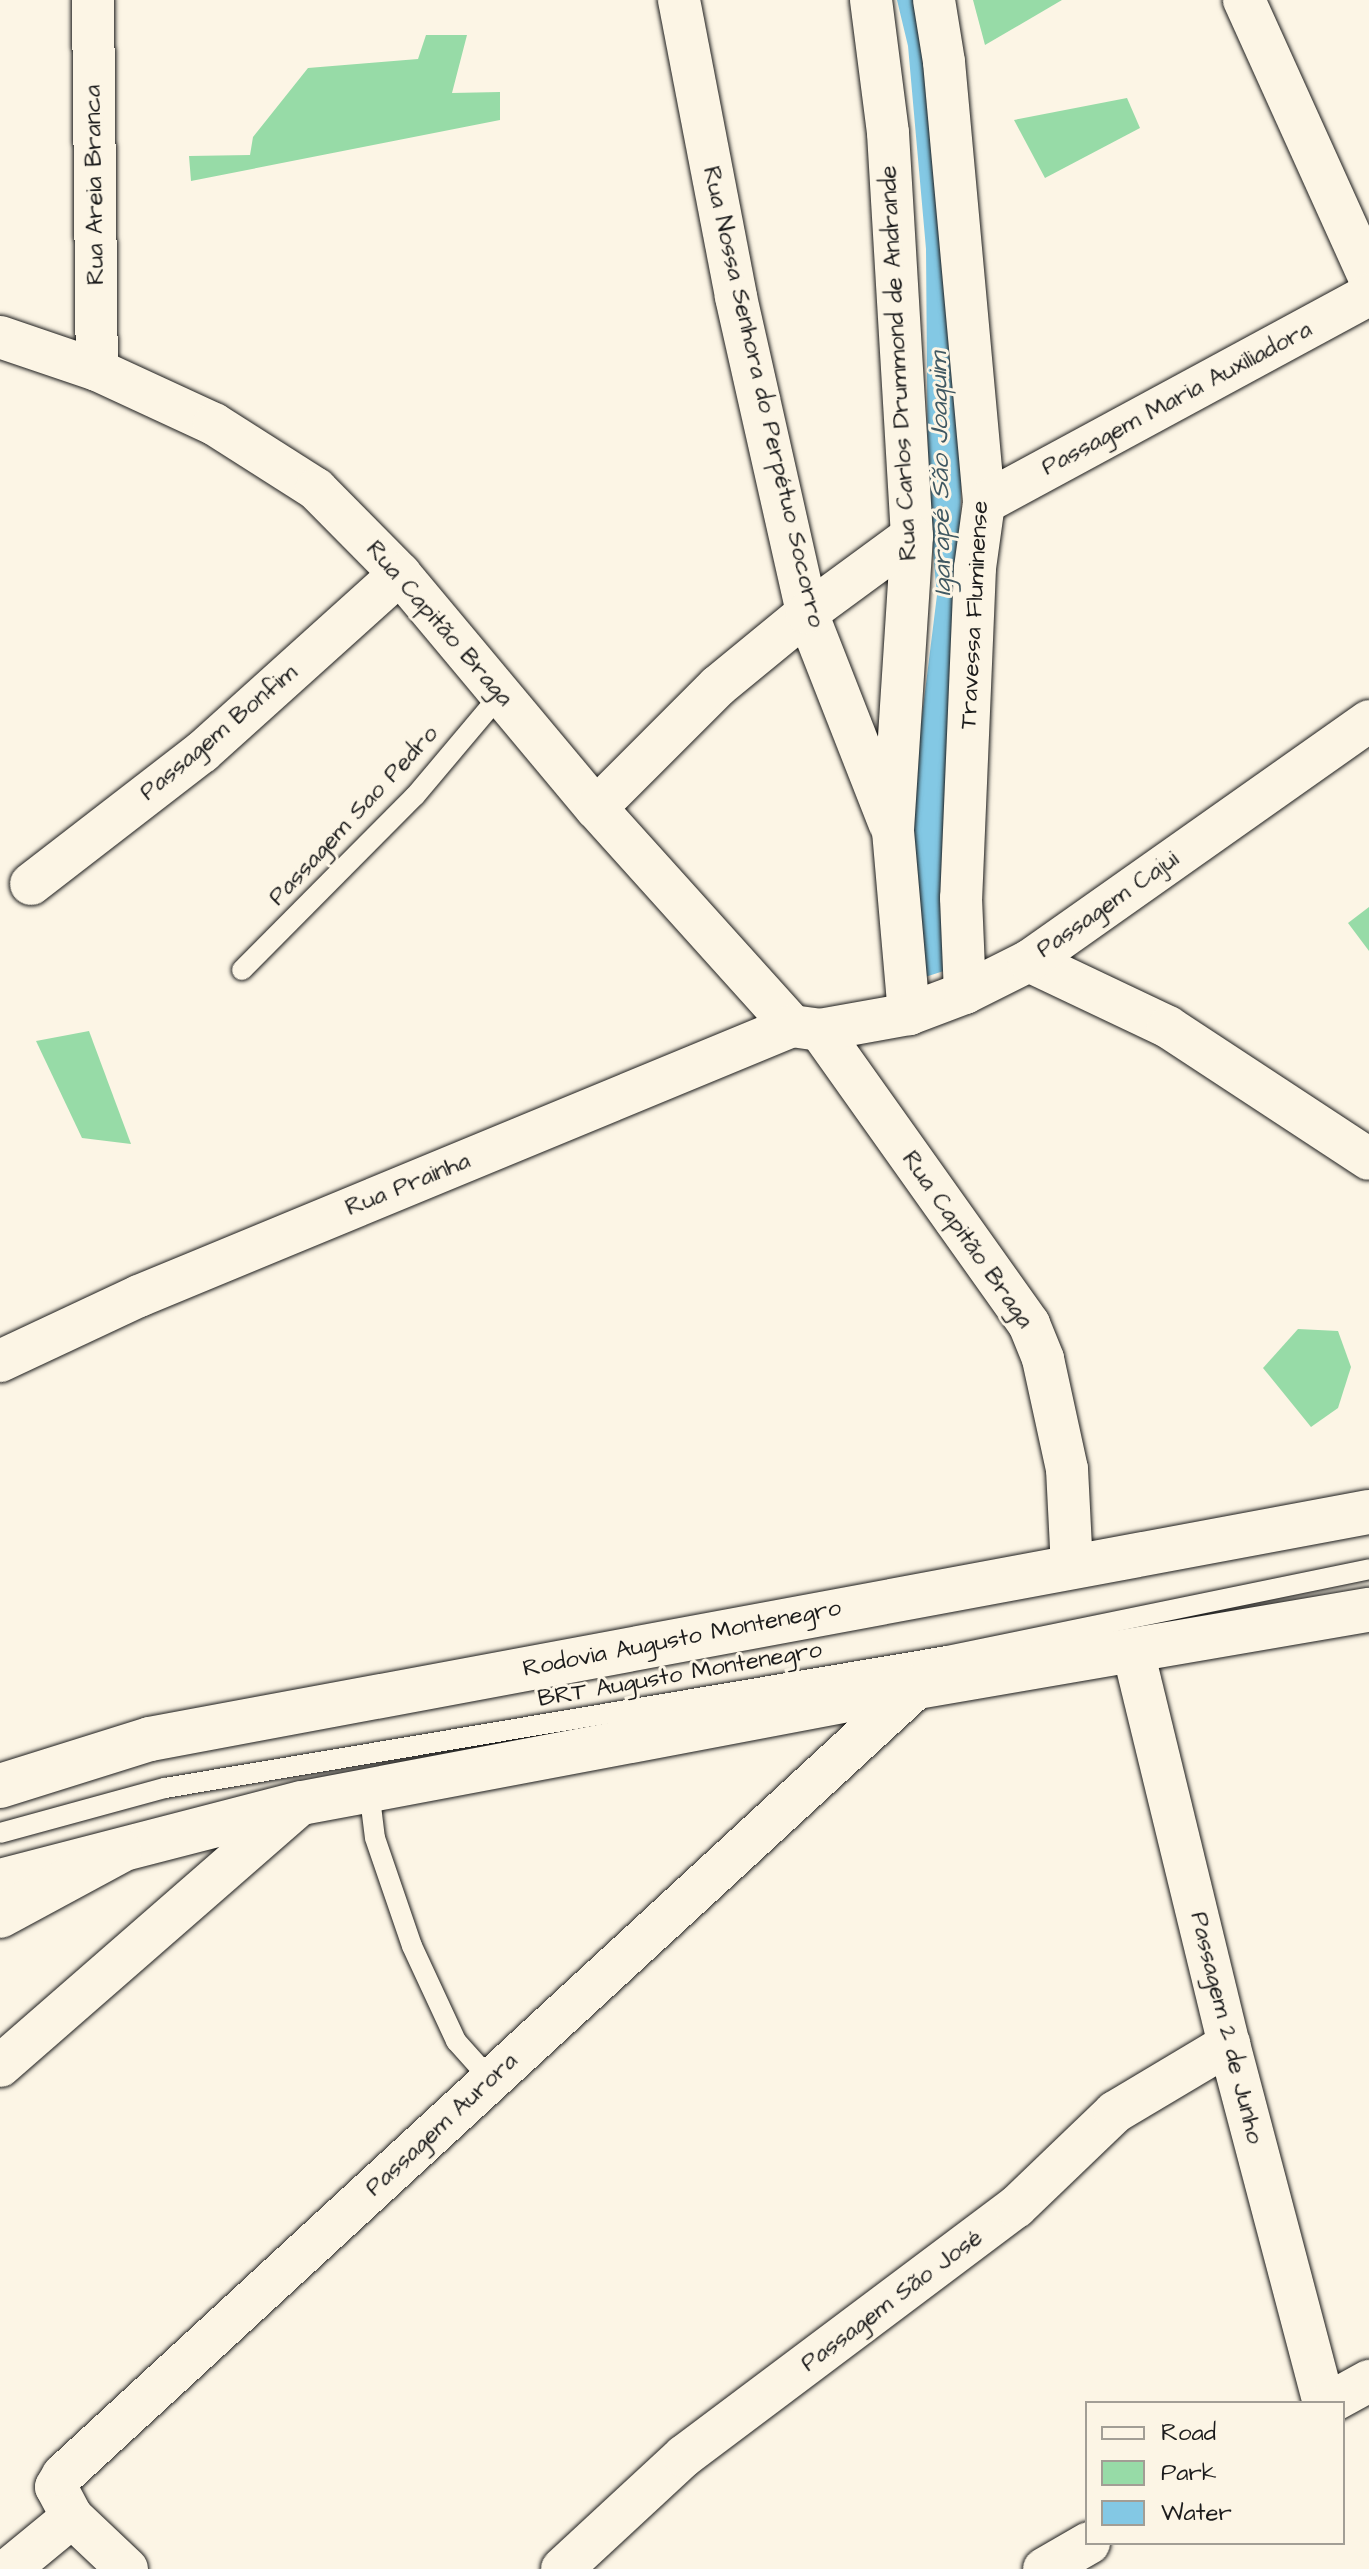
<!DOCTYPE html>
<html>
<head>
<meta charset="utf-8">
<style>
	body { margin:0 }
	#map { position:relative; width:1369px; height:2569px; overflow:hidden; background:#fcf5e5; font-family:"Architects Daughter",sans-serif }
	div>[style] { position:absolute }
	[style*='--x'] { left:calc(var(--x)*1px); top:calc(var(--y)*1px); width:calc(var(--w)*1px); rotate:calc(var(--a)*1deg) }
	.green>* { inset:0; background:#97dba7 }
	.water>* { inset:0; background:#83c8e4 }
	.roads { filter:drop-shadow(0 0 2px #1c1c1c) drop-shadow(0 0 2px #1c1c1c) }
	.lane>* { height:20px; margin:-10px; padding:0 10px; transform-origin:10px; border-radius:10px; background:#fcf5e5 }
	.street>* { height:42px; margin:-21px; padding:0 21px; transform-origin:21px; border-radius:21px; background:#fcf5e5 }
	.primary>* { height:44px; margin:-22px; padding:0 22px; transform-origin:22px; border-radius:22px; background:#fcf5e5 }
	.highway>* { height:44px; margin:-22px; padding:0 22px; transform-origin:22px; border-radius:22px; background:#fcf5e5 }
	span { translate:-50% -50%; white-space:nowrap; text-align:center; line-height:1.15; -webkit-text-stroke:6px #fcf5e5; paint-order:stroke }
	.street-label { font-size:24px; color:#1c1c1c }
	.water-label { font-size:26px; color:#405862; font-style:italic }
	.legend { position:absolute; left:1085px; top:2401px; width:260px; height:144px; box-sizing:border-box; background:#fcf5e5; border:2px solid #a29e95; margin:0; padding:10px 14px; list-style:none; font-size:24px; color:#1c1c1c }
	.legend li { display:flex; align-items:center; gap:16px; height:40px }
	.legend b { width:40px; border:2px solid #a29e95 }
</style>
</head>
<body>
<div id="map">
	<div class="green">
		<i style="clip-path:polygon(973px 0,1062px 0,985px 45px)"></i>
		<i style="clip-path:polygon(426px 35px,467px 35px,452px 93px,500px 92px,500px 120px,191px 181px,189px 156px,250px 155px,253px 137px,308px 68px,418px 59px)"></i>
		<i style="clip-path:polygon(1127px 98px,1140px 128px,1045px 178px,1014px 120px)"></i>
		<i style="clip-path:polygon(1369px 907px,1369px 951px,1348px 923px)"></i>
		<i style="clip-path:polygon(89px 1031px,131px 1144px,82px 1138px,36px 1041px)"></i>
		<i style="clip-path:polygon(1298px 1329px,1338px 1331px,1351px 1367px,1338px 1408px,1311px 1427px,1263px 1368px)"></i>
	</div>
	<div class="water">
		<i style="clip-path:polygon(897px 0,922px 0,964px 354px,950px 969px,922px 978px,909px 899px,918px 748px,937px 595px,928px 498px,926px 249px,908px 46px)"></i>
	</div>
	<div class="roads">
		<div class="lane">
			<i style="--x:242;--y:970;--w:245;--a:-45.2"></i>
			<i style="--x:415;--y:796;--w:132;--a:-49.9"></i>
			<i style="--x:369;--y:1790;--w:48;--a:82.9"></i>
			<i style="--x:375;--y:1838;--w:114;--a:71.1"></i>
			<i style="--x:412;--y:1946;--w:105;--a:65.1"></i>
			<i style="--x:456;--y:2041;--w:52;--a:48.1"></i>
			<i style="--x:0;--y:1833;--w:171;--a:-15.3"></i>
			<i style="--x:165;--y:1788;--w:793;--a:-9.58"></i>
			<i style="--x:947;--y:1656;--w:431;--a:-11.6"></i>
		</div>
		<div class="street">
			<i style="--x:93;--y:0;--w:370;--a:89.4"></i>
			<i style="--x:679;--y:0;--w:302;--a:79.1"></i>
			<i style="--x:736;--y:297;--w:324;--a:77.3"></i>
			<i style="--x:807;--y:613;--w:225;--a:68.6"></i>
			<i style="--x:871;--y:0;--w:134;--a:82.7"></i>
			<i style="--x:888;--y:133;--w:404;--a:86.6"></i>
			<i style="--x:912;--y:536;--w:296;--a:93.7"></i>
			<i style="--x:893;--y:831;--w:184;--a:85"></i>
			<i style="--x:934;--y:0;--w:63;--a:80.8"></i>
			<i style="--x:944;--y:62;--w:443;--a:84.8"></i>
			<i style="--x:984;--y:503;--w:66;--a:97.9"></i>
			<i style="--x:975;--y:568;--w:330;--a:92.4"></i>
			<i style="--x:961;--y:898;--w:95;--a:87.6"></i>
			<i style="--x:1244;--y:0;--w:304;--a:65.7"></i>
			<i style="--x:0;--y:337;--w:102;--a:18.8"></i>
			<i style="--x:97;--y:370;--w:129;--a:24.8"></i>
			<i style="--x:214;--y:424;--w:121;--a:32.5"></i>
			<i style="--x:316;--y:489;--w:120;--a:45.3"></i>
			<i style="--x:400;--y:574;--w:305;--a:50.1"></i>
			<i style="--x:596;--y:808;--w:293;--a:48"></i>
			<i style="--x:984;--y:503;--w:438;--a:-28.4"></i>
			<i style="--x:596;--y:808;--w:173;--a:-45"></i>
			<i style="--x:718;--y:686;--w:115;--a:-39.4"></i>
			<i style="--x:807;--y:613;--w:130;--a:-36.3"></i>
			<i style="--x:31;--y:884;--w:216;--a:-37.7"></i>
			<i style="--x:202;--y:752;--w:266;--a:-42"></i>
			<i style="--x:1029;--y:961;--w:154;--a:25.4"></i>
			<i style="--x:1168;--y:1027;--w:240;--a:33.3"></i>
			<i style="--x:820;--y:1030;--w:361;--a:54.6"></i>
			<i style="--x:1029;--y:1324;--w:38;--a:68"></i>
			<i style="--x:1043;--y:1359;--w:113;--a:77.7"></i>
			<i style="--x:1067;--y:1469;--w:98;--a:87.1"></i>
			<i style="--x:0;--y:1361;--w:153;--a:-25.1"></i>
			<i style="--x:139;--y:1296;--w:707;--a:-22.46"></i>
			<i style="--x:792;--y:1026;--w:28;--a:8"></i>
			<i style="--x:820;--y:1030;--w:90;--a:-10.2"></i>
			<i style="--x:909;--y:1014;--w:60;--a:-20.6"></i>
			<i style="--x:965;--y:993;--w:72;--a:-26.6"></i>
			<i style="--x:1029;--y:961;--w:416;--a:-35.2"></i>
			<i style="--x:1133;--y:1651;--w:405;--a:76.3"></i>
			<i style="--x:1229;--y:2044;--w:371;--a:75.2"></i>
			<i style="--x:0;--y:2066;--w:400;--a:-41.1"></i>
			<i style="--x:1329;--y:2403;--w:46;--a:-28.8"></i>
			<i style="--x:9;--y:2569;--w:82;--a:-39.5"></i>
			<i style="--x:127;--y:2569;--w:76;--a:-136.6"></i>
			<i style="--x:72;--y:2517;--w:34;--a:-118"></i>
			<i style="--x:56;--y:2487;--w:14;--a:-60"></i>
			<i style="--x:63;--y:2475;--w:1162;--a:-42.7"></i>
			<i style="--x:562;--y:2569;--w:166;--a:-42.8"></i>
			<i style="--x:684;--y:2456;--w:415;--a:-36.9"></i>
			<i style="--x:1016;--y:2207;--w:137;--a:-43.8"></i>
			<i style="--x:1115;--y:2112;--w:133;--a:-30.8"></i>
			<i style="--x:1044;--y:2569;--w:52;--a:-30"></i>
		</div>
		<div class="primary">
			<i style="--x:0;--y:1786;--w:157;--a:-17.4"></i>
			<i style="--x:150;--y:1739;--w:1240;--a:-10.55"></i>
			<i style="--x:0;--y:1881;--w:312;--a:-14.5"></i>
			<i style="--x:302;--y:1803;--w:626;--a:-10.68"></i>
			<i style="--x:917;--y:1687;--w:459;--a:-9.7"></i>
		</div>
		<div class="highway">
			<i style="--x:0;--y:1916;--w:136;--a:-28.4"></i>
		</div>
	</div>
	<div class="street-label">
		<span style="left:95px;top:185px;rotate:-91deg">Rua Areia Branca</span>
		<span style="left:899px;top:363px;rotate:-93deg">Rua Carlos Drummond de Andrande</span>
		<span style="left:763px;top:397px;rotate:77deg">Rua Nossa Senhora do Perpétuo Socorro</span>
		<span style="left:1177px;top:399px;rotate:-28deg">Passagem Maria Auxiliadora</span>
		<span style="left:975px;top:615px;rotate:-87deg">Travessa Fluminense</span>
		<span style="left:439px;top:624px;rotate:49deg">Rua Capitão Braga</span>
		<span style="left:219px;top:733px;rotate:-40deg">Passagem Bonfim</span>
		<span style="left:354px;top:816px;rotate:-47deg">Passagem Sao Pedro</span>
		<span style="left:1108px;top:905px;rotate:-35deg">Passagem Cajui</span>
		<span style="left:408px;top:1185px;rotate:-22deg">Rua Prainha</span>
		<span style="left:967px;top:1240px;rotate:55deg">Rua Capitão Braga</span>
		<span style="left:682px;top:1639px;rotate:-11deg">Rodovia Augusto Montenegro</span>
		<span style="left:680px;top:1675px;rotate:-10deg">BRT Augusto Montenegro</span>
		<span style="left:1226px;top:2028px;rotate:76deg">Passagem 2 de Junho</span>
		<span style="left:442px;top:2125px;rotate:-43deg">Passagem Aurora</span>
		<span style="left:892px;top:2301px;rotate:-37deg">Passagem São José</span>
	</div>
	<div class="water-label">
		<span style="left:941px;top:474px;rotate:-91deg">Igarapé São Joaquim</span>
	</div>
	<ul class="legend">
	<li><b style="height:10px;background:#fcf5e5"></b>Road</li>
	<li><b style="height:22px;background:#97dba7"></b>Park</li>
	<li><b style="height:22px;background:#83c8e4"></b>Water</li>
	</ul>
</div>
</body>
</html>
